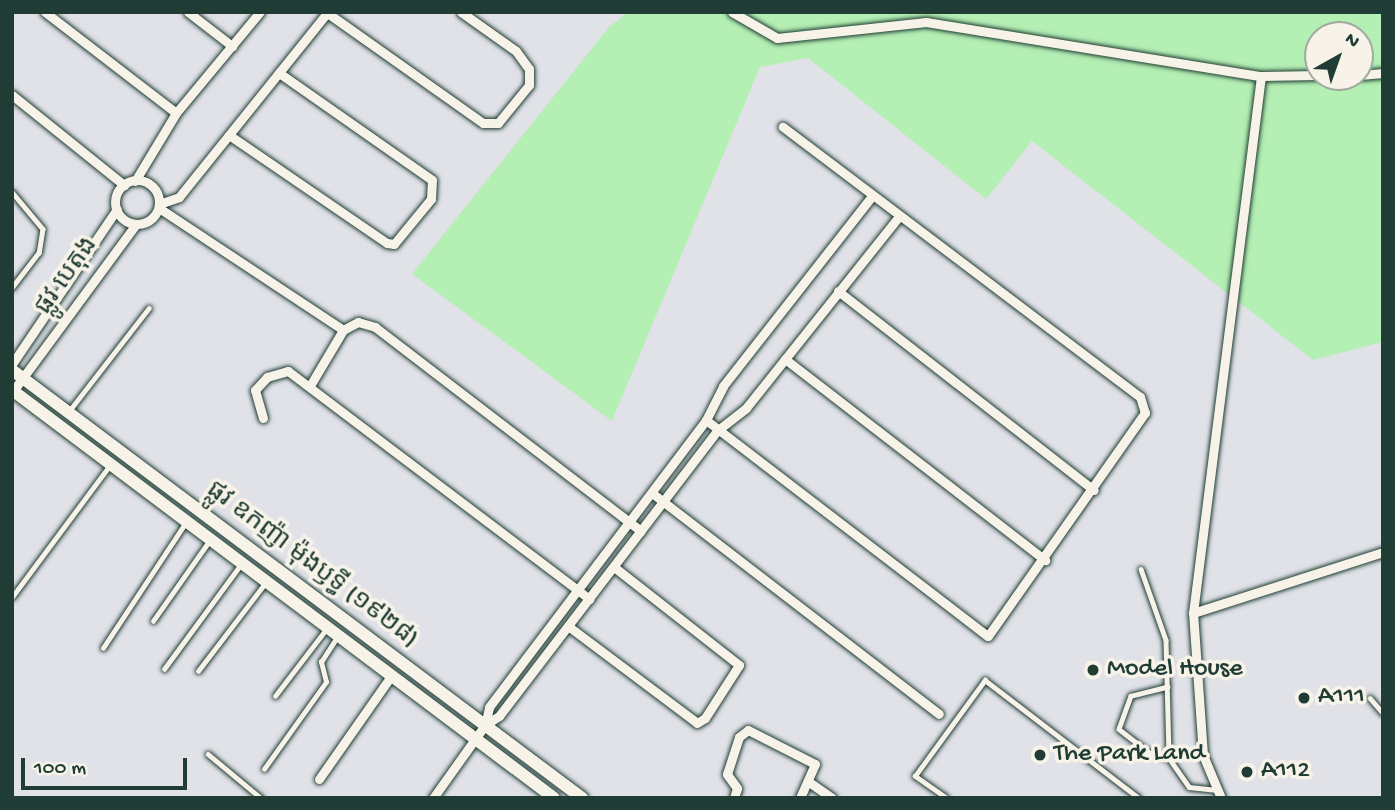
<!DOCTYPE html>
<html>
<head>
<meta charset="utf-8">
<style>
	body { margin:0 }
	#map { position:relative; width:1395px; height:810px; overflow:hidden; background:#e0e2e8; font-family:"Gochi Hand","Noto Sans Khmer",sans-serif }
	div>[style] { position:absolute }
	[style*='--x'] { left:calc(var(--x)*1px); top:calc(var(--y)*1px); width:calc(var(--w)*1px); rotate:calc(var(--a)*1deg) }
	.green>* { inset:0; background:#b4efb4 }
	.roads { filter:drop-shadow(0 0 2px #1f3d34) drop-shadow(0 0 2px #1f3d34) }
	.service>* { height:4.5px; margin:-2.25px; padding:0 2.25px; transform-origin:2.25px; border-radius:2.25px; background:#f7f3e8 }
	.minor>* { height:9px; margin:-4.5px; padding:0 4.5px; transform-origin:4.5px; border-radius:4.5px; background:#f7f3e8 }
	.minor>.ring { margin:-4.5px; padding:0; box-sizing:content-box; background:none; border:9px solid #f7f3e8; border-radius:50% }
	.secondary>* { height:12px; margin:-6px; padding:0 6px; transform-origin:6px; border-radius:6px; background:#f7f3e8 }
	.dots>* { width:19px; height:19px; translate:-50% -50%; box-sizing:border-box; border:4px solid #f7f3e8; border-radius:50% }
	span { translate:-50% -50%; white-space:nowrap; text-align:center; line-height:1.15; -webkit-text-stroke:7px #f7f3e8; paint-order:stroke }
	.street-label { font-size:26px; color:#1f3d34 }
	.poi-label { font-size:26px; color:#1f3d34 }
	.left { translate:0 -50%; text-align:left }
	.frame { position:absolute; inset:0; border:14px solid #1f3d34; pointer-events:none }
	.north { position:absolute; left:1304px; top:21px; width:70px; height:70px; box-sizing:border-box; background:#f7f3e8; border:2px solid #a1aaa0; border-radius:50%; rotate:40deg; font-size:19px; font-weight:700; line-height:28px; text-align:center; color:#1f3d34 }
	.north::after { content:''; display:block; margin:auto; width:24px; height:32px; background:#1f3d34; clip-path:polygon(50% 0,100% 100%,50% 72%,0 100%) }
	.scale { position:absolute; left:21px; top:758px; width:166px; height:32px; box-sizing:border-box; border:4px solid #1f3d34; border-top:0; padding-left:9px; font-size:21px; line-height:24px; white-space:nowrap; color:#1f3d34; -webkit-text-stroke:5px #f7f3e8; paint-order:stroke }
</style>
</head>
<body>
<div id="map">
	<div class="green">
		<i style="clip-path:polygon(evenodd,629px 12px,1383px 12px,1383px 342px,1313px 360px,1032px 141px,986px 199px,808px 58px,760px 67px,612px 421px,412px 274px,609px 27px,629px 12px,1318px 35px,1360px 35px,1360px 77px,1318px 77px,1318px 35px)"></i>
	</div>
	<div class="roads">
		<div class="service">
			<i style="--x:12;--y:192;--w:48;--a:50"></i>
			<i style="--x:43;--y:229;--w:24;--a:99"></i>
			<i style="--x:39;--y:253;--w:44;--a:127.6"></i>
			<i style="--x:69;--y:411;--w:130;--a:-52.2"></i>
			<i style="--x:1141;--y:569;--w:75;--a:70.6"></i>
			<i style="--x:1166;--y:640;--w:118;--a:88.5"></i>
			<i style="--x:1169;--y:758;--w:35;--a:55"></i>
			<i style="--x:1189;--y:787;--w:28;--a:6"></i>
			<i style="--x:12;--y:597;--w:164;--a:-53.4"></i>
			<i style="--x:153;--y:621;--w:99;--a:-54.9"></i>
			<i style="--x:103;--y:648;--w:151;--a:-56.6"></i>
			<i style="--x:164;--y:669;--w:130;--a:-53.7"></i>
			<i style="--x:198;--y:671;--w:112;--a:-52.6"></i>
			<i style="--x:1168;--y:687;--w:38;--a:166"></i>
			<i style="--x:1131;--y:696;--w:35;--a:110"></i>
			<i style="--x:1119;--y:729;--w:37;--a:38"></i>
			<i style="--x:1148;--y:752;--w:22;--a:16"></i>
			<i style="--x:275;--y:696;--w:86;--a:-52.6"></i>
			<i style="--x:1370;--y:698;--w:20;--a:49"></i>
			<i style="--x:208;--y:754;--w:69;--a:39.7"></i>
			<i style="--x:264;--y:769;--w:107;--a:-54.5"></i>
			<i style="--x:326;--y:682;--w:21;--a:-104"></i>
			<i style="--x:321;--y:662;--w:31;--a:-57"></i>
			<i style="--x:946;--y:798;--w:38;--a:-145"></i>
			<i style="--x:915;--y:776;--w:119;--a:-53.9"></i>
			<i style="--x:985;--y:680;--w:194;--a:37.5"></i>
		</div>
		<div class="minor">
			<i style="--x:45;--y:12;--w:165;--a:37.6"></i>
			<i style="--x:188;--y:12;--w:56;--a:37.7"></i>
			<i style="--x:326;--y:12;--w:192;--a:35.3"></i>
			<i style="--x:483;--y:123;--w:15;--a:0"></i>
			<i style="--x:498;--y:123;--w:49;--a:-50.8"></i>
			<i style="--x:529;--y:85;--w:16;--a:-90"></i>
			<i style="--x:529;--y:69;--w:22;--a:-126"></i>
			<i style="--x:516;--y:51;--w:67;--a:-144.7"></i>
			<i style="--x:732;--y:12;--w:52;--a:30"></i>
			<i style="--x:777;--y:38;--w:150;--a:-6.1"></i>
			<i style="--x:926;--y:22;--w:339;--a:9.2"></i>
			<i style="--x:1261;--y:76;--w:57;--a:-1"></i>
			<i style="--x:1360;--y:75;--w:23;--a:-5"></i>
			<i style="--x:12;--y:95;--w:144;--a:38.8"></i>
			<i style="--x:229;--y:135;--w:191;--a:34.4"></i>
			<i style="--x:387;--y:243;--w:7;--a:8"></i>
			<i style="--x:394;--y:244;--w:58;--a:-50.6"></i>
			<i style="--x:431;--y:199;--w:19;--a:-87"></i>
			<i style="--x:432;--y:180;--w:187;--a:-145"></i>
			<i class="ring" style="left:115px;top:180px;width:35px;height:35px"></i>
			<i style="--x:135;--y:181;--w:79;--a:-58.9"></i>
			<i style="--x:176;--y:113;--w:131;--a:-50.3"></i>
			<i style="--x:159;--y:204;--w:21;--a:-19"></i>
			<i style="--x:179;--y:197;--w:238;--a:-51.2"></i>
			<i style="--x:159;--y:208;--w:221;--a:33.5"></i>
			<i style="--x:838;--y:291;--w:324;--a:37.9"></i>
			<i style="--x:785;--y:359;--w:329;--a:37.7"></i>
			<i style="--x:12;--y:364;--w:187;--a:-55.9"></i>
			<i style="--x:311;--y:384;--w:63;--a:-59.3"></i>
			<i style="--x:343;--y:330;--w:17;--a:-28"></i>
			<i style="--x:358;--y:322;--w:18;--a:16"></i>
			<i style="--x:375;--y:327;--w:335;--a:37.5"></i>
			<i style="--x:13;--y:391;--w:207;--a:-53.6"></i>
			<i style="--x:263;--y:418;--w:29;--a:-106"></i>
			<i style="--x:255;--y:390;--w:18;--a:-47"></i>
			<i style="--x:267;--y:377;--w:22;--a:-16"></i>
			<i style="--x:288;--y:371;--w:378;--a:37.1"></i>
			<i style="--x:706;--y:420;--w:355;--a:37.5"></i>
			<i style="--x:988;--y:636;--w:273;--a:-54.9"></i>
			<i style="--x:1145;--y:413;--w:17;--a:-107"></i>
			<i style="--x:1140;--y:397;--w:448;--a:-142.9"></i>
			<i style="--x:652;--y:493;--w:362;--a:37.6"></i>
			<i style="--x:1193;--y:613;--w:200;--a:-17.8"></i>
			<i style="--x:568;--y:626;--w:161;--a:36.9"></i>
			<i style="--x:697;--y:723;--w:9;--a:-32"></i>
			<i style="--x:705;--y:718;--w:63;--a:-57.3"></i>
			<i style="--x:739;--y:665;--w:159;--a:-141.9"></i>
			<i style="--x:485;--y:725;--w:17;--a:-33"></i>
			<i style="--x:499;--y:716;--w:360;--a:-52.6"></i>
			<i style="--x:718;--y:430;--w:36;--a:-38"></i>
			<i style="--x:746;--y:408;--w:246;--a:-51.4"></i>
			<i style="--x:319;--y:779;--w:126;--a:-55"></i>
			<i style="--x:809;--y:782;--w:28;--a:35"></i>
			<i style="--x:433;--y:798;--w:90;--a:-54.5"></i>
			<i style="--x:485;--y:725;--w:18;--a:-77"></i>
			<i style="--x:489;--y:707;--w:360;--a:-52.9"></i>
			<i style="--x:706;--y:420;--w:38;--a:-63"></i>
			<i style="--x:723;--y:386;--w:241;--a:-51.9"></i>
			<i style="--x:734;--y:798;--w:10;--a:-73"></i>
			<i style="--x:737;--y:788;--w:17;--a:-126"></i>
			<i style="--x:727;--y:774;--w:39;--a:-72"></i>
			<i style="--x:739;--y:737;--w:11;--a:-38"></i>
			<i style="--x:748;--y:730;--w:75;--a:26.9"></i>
			<i style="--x:815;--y:764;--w:37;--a:114"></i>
			<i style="--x:1221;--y:798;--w:47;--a:-112.7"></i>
			<i style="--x:1203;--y:755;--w:142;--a:-94"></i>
			<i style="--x:1193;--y:613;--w:541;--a:-82.78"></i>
		</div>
		<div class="secondary">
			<i style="--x:12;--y:370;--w:713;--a:36.9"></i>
			<i style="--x:12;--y:390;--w:678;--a:36.97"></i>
		</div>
	</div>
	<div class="dots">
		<i style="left:1093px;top:670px;background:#1f3d34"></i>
		<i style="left:1304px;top:698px;background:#1f3d34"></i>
		<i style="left:1040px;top:755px;background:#1f3d34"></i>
		<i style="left:1247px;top:772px;background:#1f3d34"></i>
	</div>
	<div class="street-label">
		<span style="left:68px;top:277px;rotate:-55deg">ផ្លូវ បេតុង</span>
		<span style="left:311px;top:566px;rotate:37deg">ផ្លូវ ឧកញ៉ា ម៉ុងឫទ្ធី (១៩២៨)</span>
	</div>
	<div class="poi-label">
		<span class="left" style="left:1107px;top:670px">Model House</span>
		<span class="left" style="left:1318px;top:698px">A111</span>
		<span class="left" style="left:1054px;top:755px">The Park Land</span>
		<span class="left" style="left:1261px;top:772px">A112</span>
	</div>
	<div class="frame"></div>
	<div class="north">N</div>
	<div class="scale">100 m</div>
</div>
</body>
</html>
